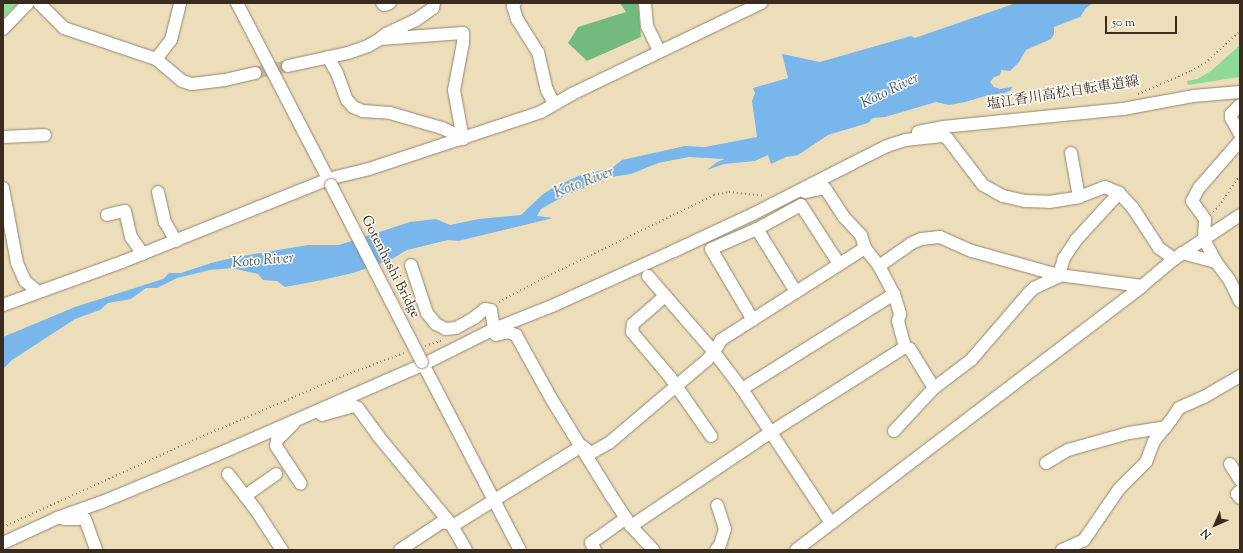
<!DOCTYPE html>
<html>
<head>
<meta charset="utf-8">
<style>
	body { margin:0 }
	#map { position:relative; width:1243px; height:553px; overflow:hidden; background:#eddebb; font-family:"Sorts Mill Goudy","Noto Serif JP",serif }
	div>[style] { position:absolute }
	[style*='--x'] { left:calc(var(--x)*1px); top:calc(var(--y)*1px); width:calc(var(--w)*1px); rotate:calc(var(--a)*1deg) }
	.green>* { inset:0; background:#91da95 }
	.forest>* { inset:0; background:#74ba7e }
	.water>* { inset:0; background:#78b6eb }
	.minor-tunnel>* { height:12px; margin-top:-6px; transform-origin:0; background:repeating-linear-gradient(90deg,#c9ba9c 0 12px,transparent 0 18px) }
	.path>* { height:1.5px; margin-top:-0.75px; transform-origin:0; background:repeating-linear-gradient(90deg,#94846c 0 1px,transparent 0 4px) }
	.roads { filter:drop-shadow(0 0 1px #94846c) drop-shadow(0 0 1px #94846c) }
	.minor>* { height:12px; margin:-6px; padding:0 6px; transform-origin:6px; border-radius:6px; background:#fff }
	.bridges { filter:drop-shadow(0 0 1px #94846c) drop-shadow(0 0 1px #94846c) }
	.minor-bridge>* { height:12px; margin:-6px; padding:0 6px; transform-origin:6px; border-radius:6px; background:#fff }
	span { translate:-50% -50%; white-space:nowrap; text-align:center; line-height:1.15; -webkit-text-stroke:3px #fdfcf7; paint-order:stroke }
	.street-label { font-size:14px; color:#3b2a1e }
	.water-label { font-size:15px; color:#505b66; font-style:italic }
	.frame { position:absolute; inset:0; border:4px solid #3b2a1e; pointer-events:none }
	.north { position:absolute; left:1195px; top:505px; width:40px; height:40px; -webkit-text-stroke:3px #fdfcf7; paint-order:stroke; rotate:225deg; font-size:11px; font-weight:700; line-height:16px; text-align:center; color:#3b2a1e }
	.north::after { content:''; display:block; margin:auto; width:14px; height:18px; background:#3b2a1e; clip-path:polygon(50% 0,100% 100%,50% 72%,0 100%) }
	.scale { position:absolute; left:1105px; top:16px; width:72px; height:18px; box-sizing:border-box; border:2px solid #3b2a1e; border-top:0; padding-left:5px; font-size:12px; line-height:14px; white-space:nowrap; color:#3b2a1e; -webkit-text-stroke:3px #fdfcf7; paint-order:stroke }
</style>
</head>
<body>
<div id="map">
	<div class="green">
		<i style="clip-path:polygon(3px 3px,18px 3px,3px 18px)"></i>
		<i style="clip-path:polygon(1240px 45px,1240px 77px,1188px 85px,1187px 81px,1197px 79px,1211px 71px)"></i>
	</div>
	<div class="forest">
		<i style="clip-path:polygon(620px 3px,638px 3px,641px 37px,587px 61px,568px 43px,578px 27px,626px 12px)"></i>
	</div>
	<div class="water">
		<i style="clip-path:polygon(1016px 3px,1093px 3px,1086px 8px,1080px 17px,1054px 27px,1054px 34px,1051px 39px,1026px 50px,1019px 62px,1010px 71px,1001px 70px,1000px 75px,994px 77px,990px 82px,994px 87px,1000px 89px,1012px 87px,1011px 90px,1005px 93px,989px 95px,965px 102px,949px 105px,936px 102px,885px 117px,873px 118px,868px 123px,828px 135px,798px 155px,786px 157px,771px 164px,768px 155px,755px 161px,724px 164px,707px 170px,717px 162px,725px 159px,689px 157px,658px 163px,631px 174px,611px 177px,564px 196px,541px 209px,537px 216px,553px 218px,458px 241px,448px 240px,407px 250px,390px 260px,353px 273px,322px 280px,285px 287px,277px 281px,263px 280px,258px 274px,232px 268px,210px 270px,177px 278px,157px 288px,146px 288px,131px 299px,108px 303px,100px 310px,75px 319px,12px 360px,3px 369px,3px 337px,75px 307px,163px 279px,169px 273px,181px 273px,211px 263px,236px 257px,308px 245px,339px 245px,410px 222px,436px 219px,450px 225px,479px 219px,521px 215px,543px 194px,556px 186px,581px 175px,612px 168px,622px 160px,685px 146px,705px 147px,757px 137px,752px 101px,755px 93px,753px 88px,788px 78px,782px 54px,820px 62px,911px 36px,915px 38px)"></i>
	</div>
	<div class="minor-tunnel">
		<i style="--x:255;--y:73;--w:34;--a:-12"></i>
	</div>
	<div class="path">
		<i style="--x:1138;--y:94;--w:58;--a:-23.5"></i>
		<i style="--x:1191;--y:71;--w:16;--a:-30"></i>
		<i style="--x:1205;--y:63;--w:47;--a:-42.4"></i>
		<i style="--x:1213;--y:212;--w:8;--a:-45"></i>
		<i style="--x:1219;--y:206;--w:37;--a:-56"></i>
		<i style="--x:499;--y:302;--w:51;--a:-28.1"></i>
		<i style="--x:544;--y:278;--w:189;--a:-26"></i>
		<i style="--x:714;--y:195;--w:15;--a:-11"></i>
		<i style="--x:729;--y:192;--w:36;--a:6"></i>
		<i style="--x:425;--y:346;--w:20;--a:-18"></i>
		<i style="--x:3;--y:527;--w:212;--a:-24.5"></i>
		<i style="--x:196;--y:439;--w:160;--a:-23.2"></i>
		<i style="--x:343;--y:376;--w:65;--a:-20.7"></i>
	</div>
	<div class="roads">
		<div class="minor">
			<i style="--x:39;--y:3;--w:35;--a:45"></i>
			<i style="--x:64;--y:28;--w:97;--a:18.6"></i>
			<i style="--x:156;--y:59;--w:34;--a:40"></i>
			<i style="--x:182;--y:81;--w:10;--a:17"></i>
			<i style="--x:192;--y:84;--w:33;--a:-7"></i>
			<i style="--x:225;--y:80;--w:31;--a:-13"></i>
			<i style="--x:237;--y:3;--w:204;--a:62.6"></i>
			<i style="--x:382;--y:3;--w:3;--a:45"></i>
			<i style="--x:384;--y:5;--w:6;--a:-18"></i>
			<i style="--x:515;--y:3;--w:4;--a:124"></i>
			<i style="--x:513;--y:6;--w:14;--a:73"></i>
			<i style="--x:517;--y:19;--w:39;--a:58"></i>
			<i style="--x:538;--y:52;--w:39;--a:77"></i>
			<i style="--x:547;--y:90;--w:16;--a:63"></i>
			<i style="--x:645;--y:3;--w:23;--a:85"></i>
			<i style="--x:647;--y:26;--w:28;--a:64"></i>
			<i style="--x:3;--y:29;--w:36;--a:-46"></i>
			<i style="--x:381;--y:38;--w:6;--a:-39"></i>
			<i style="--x:386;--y:34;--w:33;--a:-25"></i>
			<i style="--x:416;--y:20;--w:21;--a:-35"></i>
			<i style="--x:433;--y:8;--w:5;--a:-79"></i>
			<i style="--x:328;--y:57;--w:18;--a:61"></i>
			<i style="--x:337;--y:73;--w:29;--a:70"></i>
			<i style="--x:347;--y:100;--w:9;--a:49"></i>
			<i style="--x:353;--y:107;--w:11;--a:22"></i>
			<i style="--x:363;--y:111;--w:27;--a:4"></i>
			<i style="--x:390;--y:113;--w:54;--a:16.1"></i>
			<i style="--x:442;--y:128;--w:14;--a:25"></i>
			<i style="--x:455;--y:134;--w:7;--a:56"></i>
			<i style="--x:156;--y:59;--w:24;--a:-52"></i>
			<i style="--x:171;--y:40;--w:38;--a:-76"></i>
			<i style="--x:288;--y:66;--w:61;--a:-12.2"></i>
			<i style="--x:348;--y:53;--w:21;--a:-19"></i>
			<i style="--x:368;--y:46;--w:14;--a:-30"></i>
			<i style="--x:380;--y:39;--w:83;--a:-4.1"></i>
			<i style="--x:463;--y:33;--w:10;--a:90"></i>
			<i style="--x:463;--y:43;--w:48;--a:100.8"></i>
			<i style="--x:454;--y:90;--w:50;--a:79.6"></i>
			<i style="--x:1240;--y:105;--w:13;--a:135"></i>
			<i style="--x:1231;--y:114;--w:4;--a:90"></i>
			<i style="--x:1231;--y:118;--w:18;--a:61"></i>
			<i style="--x:918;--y:132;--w:25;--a:-11"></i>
			<i style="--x:943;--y:127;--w:181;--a:-5.7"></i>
			<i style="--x:1123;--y:109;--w:71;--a:-10.5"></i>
			<i style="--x:1193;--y:96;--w:47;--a:-4.9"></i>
			<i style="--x:3;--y:137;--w:42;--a:-2.7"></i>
			<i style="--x:1071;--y:153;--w:45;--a:79.7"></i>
			<i style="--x:3;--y:188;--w:76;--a:79.4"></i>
			<i style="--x:17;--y:263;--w:20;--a:66"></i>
			<i style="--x:25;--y:281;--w:16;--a:40"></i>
			<i style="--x:158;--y:192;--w:31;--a:77"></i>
			<i style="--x:165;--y:222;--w:22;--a:60"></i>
			<i style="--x:805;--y:192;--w:20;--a:-11"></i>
			<i style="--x:825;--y:188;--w:35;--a:57"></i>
			<i style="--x:844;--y:217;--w:25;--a:47"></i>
			<i style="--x:861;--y:235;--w:14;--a:73"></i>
			<i style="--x:107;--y:215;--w:18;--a:-13"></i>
			<i style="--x:125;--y:211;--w:27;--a:77"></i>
			<i style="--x:131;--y:237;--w:21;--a:55"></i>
			<i style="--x:757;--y:229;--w:74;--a:58.2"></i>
			<i style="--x:1182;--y:253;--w:35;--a:15"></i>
			<i style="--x:1216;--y:262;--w:21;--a:53"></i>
			<i style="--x:1229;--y:279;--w:25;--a:64"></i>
			<i style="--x:1216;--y:262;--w:26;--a:-118"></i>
			<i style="--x:1204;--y:239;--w:20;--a:-87"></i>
			<i style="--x:1205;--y:219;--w:22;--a:-126"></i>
			<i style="--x:1192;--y:201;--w:15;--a:-62"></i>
			<i style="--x:1199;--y:188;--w:62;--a:-48.9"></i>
			<i style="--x:411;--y:265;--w:51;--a:71.6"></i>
			<i style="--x:427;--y:313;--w:14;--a:51"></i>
			<i style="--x:436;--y:324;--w:11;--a:27"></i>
			<i style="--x:446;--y:329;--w:10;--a:-6"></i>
			<i style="--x:456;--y:328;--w:21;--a:-29"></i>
			<i style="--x:474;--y:318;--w:14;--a:-39"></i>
			<i style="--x:485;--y:309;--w:6;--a:9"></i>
			<i style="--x:491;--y:310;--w:19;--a:81"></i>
			<i style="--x:879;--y:266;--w:40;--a:-34.9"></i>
			<i style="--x:912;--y:243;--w:10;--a:-24"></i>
			<i style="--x:921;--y:239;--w:19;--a:-6"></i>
			<i style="--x:940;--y:237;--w:35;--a:24"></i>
			<i style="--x:972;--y:251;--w:71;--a:15.6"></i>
			<i style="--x:1040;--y:270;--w:20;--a:15"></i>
			<i style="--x:1059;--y:275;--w:84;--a:7.5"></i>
			<i style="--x:648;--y:276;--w:101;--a:49"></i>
			<i style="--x:714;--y:352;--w:46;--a:52.9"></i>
			<i style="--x:742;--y:389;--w:161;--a:56.4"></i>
			<i style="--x:665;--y:296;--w:43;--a:138.8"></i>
			<i style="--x:633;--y:324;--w:8;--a:97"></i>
			<i style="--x:632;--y:332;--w:59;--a:49.8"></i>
			<i style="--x:670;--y:377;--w:72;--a:55.2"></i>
			<i style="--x:3;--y:305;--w:127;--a:-19.9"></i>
			<i style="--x:122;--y:262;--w:222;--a:-21.9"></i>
			<i style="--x:328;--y:179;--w:42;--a:-13.7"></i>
			<i style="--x:369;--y:169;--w:181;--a:-18.3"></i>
			<i style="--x:541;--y:112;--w:36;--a:-30"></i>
			<i style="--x:572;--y:94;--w:210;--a:-25.7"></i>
			<i style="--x:753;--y:320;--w:82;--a:-120.6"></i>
			<i style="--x:711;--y:249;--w:50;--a:-23.5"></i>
			<i style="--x:757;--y:229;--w:50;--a:-28.6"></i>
			<i style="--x:801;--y:205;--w:70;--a:57.2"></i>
			<i style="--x:496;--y:335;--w:12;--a:-14"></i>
			<i style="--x:508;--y:332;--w:9;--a:21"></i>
			<i style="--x:516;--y:335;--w:74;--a:61"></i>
			<i style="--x:552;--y:400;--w:114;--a:58.3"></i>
			<i style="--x:612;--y:497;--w:35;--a:57"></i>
			<i style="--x:631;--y:526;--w:33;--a:47"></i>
			<i style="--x:422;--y:362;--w:212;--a:62.5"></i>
			<i style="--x:934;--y:388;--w:46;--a:-37.1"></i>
			<i style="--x:971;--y:360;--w:87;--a:-49.2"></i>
			<i style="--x:1028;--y:294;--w:8;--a:-45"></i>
			<i style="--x:1034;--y:288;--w:26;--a:-25"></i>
			<i style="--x:1058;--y:277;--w:20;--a:-72"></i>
			<i style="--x:1064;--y:258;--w:22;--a:-56"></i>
			<i style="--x:1076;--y:240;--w:64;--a:-47.5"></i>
			<i style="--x:742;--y:389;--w:179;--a:-32"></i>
			<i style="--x:322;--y:415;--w:33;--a:-16"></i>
			<i style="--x:354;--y:406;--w:4;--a:27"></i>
			<i style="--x:358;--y:408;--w:36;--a:54"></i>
			<i style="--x:379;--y:437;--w:113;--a:50.4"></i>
			<i style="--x:451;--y:524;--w:30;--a:60"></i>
			<i style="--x:294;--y:423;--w:24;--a:135"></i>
			<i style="--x:277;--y:440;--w:6;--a:99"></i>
			<i style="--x:276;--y:446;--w:45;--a:56.7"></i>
			<i style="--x:894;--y:431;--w:59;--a:-47.1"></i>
			<i style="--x:934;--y:388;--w:46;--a:-121.6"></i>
			<i style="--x:910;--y:349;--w:5;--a:-158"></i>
			<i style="--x:1046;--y:463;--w:26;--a:-31"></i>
			<i style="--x:1068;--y:450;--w:63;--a:-15.6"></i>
			<i style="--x:1129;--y:433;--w:37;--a:-9"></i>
			<i style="--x:1230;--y:464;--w:19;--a:58"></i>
			<i style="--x:228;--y:474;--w:46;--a:52.1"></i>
			<i style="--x:256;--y:510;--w:48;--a:57"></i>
			<i style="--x:1240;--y:491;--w:4;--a:135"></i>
			<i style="--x:1237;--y:494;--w:5;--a:53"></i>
			<i style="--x:245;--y:496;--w:38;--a:-35"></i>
			<i style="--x:64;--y:519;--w:21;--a:0"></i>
			<i style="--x:85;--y:519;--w:33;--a:70"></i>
			<i style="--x:3;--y:543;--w:60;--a:-24.8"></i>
			<i style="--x:57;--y:518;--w:48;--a:-19.6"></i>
			<i style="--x:102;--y:502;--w:123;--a:-22.4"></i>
			<i style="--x:216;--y:455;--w:227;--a:-23.6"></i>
			<i style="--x:424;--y:364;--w:78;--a:-26.6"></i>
			<i style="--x:494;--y:329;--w:62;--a:-21.6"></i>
			<i style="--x:552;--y:306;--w:134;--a:-24.3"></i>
			<i style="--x:674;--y:251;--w:87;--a:-25.1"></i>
			<i style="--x:753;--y:214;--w:110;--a:-27"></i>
			<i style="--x:851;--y:164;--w:40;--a:-26.6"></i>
			<i style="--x:887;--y:146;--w:19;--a:-18"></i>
			<i style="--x:905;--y:140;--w:38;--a:-6"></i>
			<i style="--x:943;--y:136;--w:4;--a:27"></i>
			<i style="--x:947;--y:138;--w:59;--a:52.5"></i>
			<i style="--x:983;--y:185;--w:23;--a:29"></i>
			<i style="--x:1003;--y:196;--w:23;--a:13"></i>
			<i style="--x:1025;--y:201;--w:24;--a:2"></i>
			<i style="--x:1049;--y:202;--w:30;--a:-9"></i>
			<i style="--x:1079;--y:197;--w:28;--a:-21"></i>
			<i style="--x:1105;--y:187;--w:15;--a:23"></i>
			<i style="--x:1119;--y:193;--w:21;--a:47"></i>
			<i style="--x:1133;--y:208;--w:48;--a:57"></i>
			<i style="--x:1159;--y:248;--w:19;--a:36"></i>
			<i style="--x:400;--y:550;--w:50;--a:-33.7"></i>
			<i style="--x:442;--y:522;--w:12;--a:14"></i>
			<i style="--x:454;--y:525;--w:150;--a:-31.7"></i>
			<i style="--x:582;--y:446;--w:11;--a:38"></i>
			<i style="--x:591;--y:453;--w:21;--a:-29"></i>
			<i style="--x:609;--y:443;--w:128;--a:-40.3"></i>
			<i style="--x:707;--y:360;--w:11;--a:-49"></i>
			<i style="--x:714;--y:352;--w:14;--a:-60"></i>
			<i style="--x:721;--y:340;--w:171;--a:-32.6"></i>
			<i style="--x:865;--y:248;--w:23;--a:52"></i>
			<i style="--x:879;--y:266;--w:32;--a:62"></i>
			<i style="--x:894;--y:294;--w:21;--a:73"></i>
			<i style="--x:900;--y:314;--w:7;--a:106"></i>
			<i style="--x:898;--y:321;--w:27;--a:75"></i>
			<i style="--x:905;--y:347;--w:159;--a:147.6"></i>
			<i style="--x:771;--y:432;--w:169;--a:146.1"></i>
			<i style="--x:595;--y:550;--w:8;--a:-120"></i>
			<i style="--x:591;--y:543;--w:43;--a:-35.5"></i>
			<i style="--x:716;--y:550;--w:6;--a:-51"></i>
			<i style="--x:720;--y:545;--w:17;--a:-73"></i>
			<i style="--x:725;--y:529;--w:25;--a:-108"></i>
			<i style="--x:796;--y:550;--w:435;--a:-37.3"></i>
			<i style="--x:1142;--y:286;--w:42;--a:-40.2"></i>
			<i style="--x:1174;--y:259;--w:79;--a:-33.7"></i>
			<i style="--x:1062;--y:550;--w:24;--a:-24"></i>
			<i style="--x:1084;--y:540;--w:62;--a:-55.5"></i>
			<i style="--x:1119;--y:489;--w:38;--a:-45"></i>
			<i style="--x:1146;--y:462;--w:22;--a:-69"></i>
			<i style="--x:1154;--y:441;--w:27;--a:-51"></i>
			<i style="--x:1171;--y:420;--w:14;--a:-56"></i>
			<i style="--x:1179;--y:408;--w:27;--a:-24"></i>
			<i style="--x:1204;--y:397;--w:42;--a:-30.3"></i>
		</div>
	</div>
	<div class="bridges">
		<div class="minor-bridge">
			<i style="--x:331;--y:185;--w:199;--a:62.8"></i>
		</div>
	</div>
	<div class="street-label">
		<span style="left:1063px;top:94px;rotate:-9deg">塩江香川高松自転車道線</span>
		<span style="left:390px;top:267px;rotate:63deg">Gotenhashi Bridge</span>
	</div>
	<div class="water-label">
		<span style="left:890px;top:91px;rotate:-26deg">Koto River</span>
		<span style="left:584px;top:183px;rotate:-21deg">Koto River</span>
		<span style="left:263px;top:261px;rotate:-5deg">Koto River</span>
	</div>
	<div class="frame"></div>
	<div class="north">N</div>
	<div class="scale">50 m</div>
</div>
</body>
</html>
